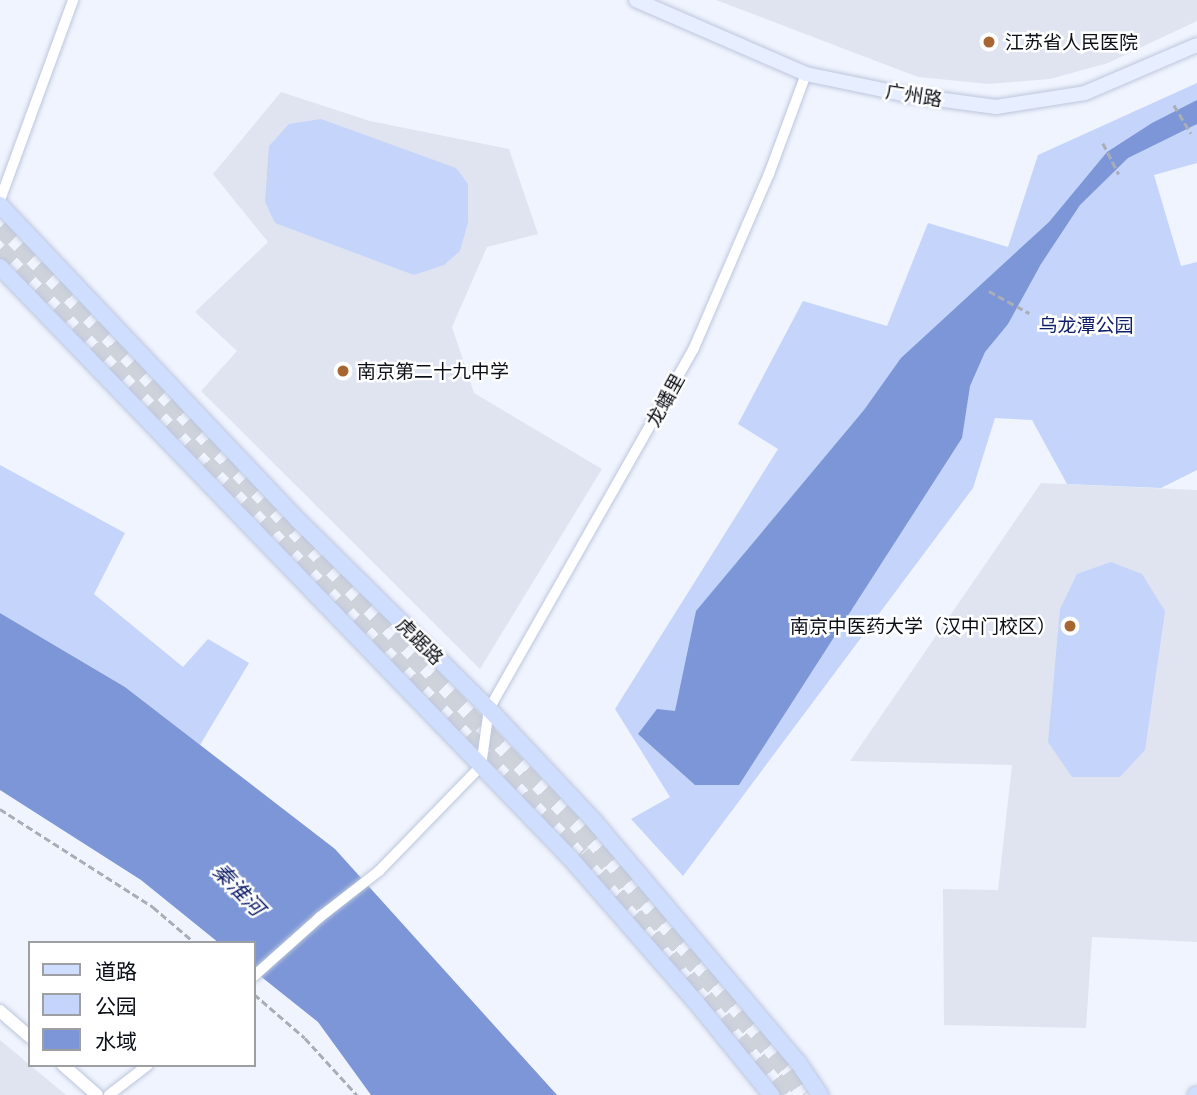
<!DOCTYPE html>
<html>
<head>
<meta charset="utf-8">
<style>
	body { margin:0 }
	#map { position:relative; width:1197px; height:1095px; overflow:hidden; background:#f0f4fe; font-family:Lato,"Noto Sans SC",sans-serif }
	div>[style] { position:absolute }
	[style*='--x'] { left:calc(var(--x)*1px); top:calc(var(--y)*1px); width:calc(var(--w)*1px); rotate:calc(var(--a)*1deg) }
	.built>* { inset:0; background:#dfe4f0 }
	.green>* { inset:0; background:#c4d4fa }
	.water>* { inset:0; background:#7c96d7 }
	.trunk-tunnel>* { height:18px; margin-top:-9px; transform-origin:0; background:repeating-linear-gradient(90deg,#ced2db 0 18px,transparent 0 27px) }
	.path>* { height:2.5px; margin-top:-1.25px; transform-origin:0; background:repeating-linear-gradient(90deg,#a9adb6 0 7px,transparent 0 10.5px) }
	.roads { filter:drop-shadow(0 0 2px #bcc6dc) drop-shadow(0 0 2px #bcc6dc) }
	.minor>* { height:10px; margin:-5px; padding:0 5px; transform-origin:5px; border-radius:5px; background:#fff }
	.tertiary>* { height:12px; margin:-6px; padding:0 6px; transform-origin:6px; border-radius:6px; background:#fff }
	.secondary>* { height:14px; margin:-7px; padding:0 7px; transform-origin:7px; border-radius:7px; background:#e7eeff }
	.primary>* { height:16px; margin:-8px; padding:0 8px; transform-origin:8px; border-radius:8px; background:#cfddfe }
	.dots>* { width:19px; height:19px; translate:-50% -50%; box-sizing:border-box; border:4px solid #fff; border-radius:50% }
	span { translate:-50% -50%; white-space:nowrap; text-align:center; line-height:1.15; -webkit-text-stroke:5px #fff; paint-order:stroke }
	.poi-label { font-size:19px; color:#0c0f17 }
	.left { translate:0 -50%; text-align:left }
	.right { translate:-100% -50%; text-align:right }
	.street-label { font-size:19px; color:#0c0f17 }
	.park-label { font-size:19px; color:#0e1e69 }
	.water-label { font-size:21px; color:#0e1e69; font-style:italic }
	.legend { position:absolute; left:28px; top:941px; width:228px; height:126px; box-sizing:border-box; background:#fff; border:2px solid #9e9fa2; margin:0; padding:9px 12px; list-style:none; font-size:21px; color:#0c0f17 }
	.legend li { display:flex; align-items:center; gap:14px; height:35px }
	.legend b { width:35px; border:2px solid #9e9fa2 }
</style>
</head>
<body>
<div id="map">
	<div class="built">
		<i style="clip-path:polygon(716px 0,1197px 0,1197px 21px,1108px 63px,1050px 79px,989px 84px,918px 77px)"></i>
		<i style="clip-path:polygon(281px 92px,370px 121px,509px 149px,538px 234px,487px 247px,452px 327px,474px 393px,602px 469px,480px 669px,201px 391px,237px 351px,195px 312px,268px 242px,213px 174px)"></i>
		<i style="clip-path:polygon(1041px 483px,1197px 490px,1197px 942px,1092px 937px,1086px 1028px,944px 1025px,943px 889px,998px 890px,1012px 765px,850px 761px)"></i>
		<i style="clip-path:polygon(0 1040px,66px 1095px,0 1095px)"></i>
	</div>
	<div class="green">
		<i style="clip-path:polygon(1197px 83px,1197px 163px,1154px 175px,1181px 266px,1197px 262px,1197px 470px,1161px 488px,1067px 484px,1032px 420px,995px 418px,973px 488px,683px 876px,631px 819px,670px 797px,615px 709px,778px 449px,738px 424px,803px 301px,887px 326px,928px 223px,1008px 247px,1038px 155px)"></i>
		<i style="clip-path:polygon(321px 119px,456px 168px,468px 184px,468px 222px,460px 251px,444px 265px,414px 275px,275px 223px,265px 202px,269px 146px,289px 124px)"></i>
		<i style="clip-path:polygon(0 465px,125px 533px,94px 594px,183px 667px,208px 639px,249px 663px,200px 745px,125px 687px,0 613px)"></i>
		<i style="clip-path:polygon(1111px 562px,1142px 574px,1165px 611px,1145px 750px,1120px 777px,1072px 777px,1048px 742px,1060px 609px,1077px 574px)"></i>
	</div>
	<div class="water">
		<i style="clip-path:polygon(1197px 100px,1197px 124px,1128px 158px,1080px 205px,1041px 264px,1008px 324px,985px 352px,970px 386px,962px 438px,739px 785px,695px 785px,638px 734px,657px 709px,675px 711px,696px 611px,864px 410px,901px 358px,1049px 222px,1107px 152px,1152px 123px)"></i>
		<i style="clip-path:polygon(0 613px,125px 687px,335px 849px,557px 1095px,371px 1095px,318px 1022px,254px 971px,254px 943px,219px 943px,141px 880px,0 790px)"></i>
	</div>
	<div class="trunk-tunnel">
		<i style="--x:0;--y:227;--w:836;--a:46.16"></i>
		<i style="--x:579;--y:830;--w:320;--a:49.2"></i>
		<i style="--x:788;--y:1072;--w:28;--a:55"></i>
		<i style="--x:0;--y:249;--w:839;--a:46.11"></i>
		<i style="--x:582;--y:854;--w:317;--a:49.5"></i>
	</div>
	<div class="path">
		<i style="--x:1174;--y:105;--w:33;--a:59"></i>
		<i style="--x:1103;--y:143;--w:35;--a:63"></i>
		<i style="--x:989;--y:291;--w:46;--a:28.8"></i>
		<i style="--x:0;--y:809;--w:182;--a:32.6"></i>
		<i style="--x:153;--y:907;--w:55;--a:40.6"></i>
		<i style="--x:254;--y:994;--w:67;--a:40.8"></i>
		<i style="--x:305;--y:1038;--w:77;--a:47.6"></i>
	</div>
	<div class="roads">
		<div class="minor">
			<i style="--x:0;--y:200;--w:213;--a:-69.9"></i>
			<i style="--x:254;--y:976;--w:89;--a:-41.8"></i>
			<i style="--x:320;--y:917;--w:75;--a:-37.9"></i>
			<i style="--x:379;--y:871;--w:146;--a:-45.8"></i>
			<i style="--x:481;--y:766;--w:58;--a:-82"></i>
			<i style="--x:489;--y:709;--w:415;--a:-60.4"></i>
			<i style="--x:694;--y:348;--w:189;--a:-66.7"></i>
			<i style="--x:769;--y:174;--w:107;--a:-69.7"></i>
			<i style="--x:109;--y:1095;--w:49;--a:-37.6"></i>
		</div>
		<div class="tertiary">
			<i style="--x:0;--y:1011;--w:40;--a:41"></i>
			<i style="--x:63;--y:1065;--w:45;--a:41.4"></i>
		</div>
		<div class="secondary">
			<i style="--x:636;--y:0;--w:185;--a:23.5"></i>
			<i style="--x:806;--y:74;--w:103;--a:11.7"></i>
			<i style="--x:907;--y:95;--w:90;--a:7.7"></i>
			<i style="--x:996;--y:107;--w:90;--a:-8.9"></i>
			<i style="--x:1085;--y:93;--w:122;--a:-23.2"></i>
		</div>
		<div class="primary">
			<i style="--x:0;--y:205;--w:435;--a:46.6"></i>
			<i style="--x:299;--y:521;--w:267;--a:44.7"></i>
			<i style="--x:489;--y:709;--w:154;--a:46.8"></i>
			<i style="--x:594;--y:821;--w:316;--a:49.8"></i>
			<i style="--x:798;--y:1062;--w:40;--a:56"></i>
			<i style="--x:0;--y:267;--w:822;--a:46.03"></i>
			<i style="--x:571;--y:859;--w:189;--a:48.9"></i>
			<i style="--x:695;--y:1001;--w:121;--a:51"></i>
			<i style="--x:1196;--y:1095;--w:1;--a:0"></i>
		</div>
	</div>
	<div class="dots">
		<i style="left:989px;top:42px;background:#a76631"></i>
		<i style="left:343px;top:371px;background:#a76631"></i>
		<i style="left:1070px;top:626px;background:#a76631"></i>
	</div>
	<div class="poi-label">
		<span class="left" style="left:1005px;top:42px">江苏省人民医院</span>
		<span class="left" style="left:357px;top:371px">南京第二十九中学</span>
		<span class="right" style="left:1056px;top:626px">南京中医药大学（汉中门校区）</span>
	</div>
	<div class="street-label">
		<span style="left:914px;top:95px;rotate:9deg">广州路</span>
		<span style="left:665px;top:400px;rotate:-61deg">龙蟠里</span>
		<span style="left:420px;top:641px;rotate:45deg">虎踞路</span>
	</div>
	<div class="park-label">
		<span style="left:1086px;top:325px">乌龙潭公园</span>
	</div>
	<div class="water-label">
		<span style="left:239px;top:889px;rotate:46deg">秦淮河</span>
	</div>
	<ul class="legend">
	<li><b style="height:9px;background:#cfddfe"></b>道路</li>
	<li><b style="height:19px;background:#c4d4fa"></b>公园</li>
	<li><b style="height:19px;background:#7c96d7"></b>水域</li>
	</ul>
</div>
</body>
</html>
